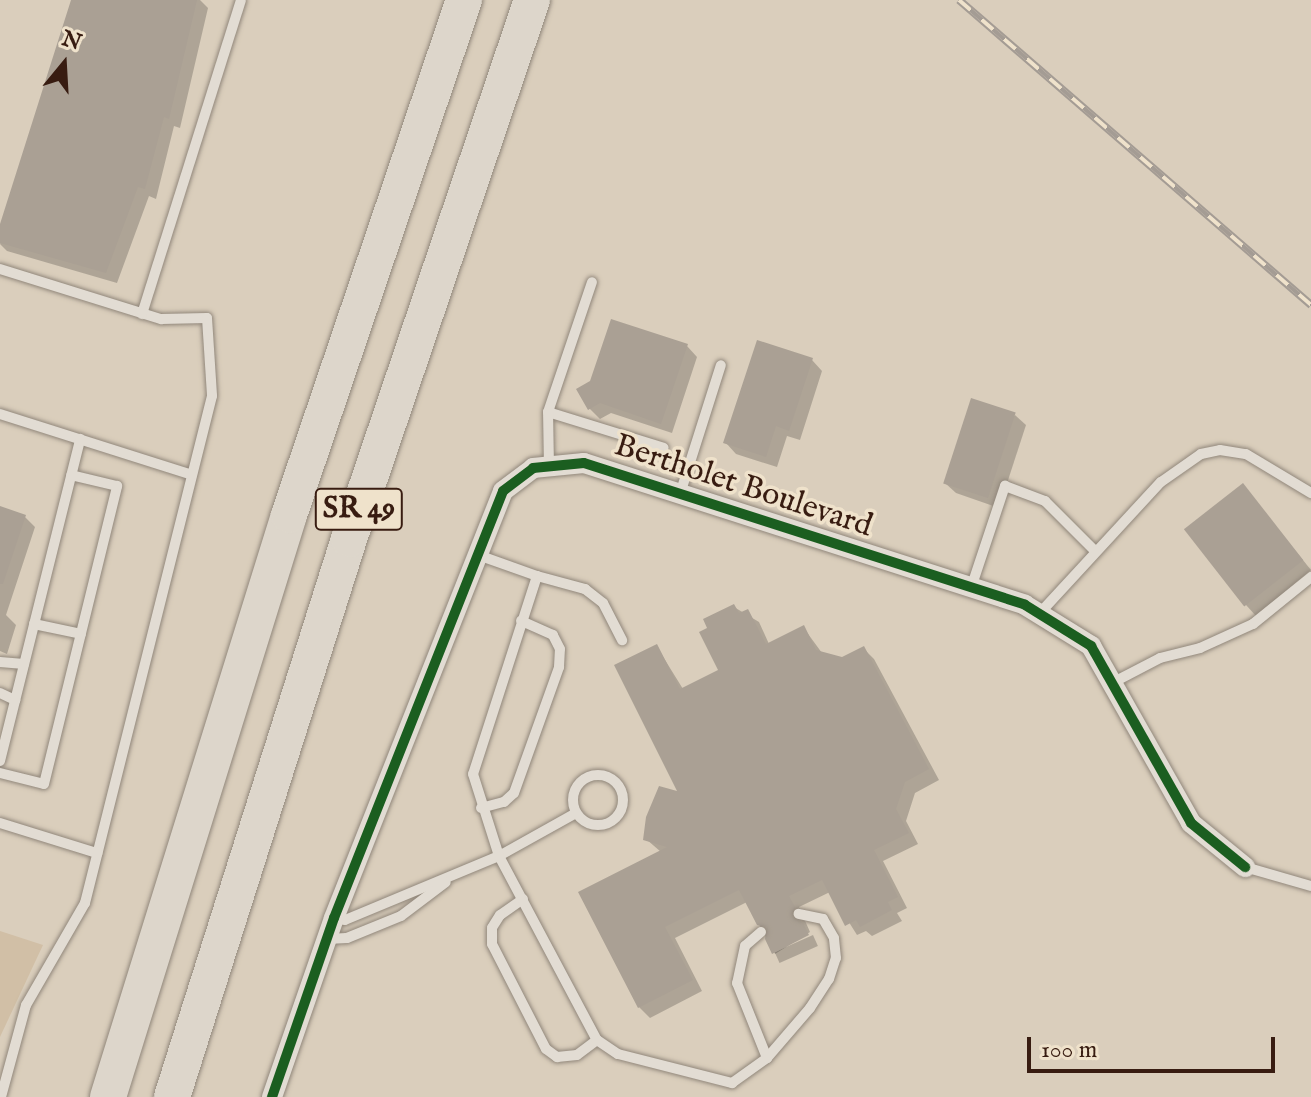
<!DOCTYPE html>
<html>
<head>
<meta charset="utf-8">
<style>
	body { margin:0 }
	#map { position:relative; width:1311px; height:1097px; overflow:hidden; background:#dacebc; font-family:"IM FELL English",serif }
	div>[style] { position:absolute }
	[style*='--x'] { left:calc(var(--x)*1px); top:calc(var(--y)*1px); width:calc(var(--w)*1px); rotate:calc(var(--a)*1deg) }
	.green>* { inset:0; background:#d1bfa6 }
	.shadow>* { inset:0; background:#0003; transform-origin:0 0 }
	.building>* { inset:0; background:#aaa094; transform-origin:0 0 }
	.roads { filter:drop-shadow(0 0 2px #91877b) drop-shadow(0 0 2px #91877b) }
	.lane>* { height:10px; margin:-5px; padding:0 5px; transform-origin:5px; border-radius:5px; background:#e2dcd3 }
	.lane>.ring { margin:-5px; padding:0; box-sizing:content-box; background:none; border:10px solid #e2dcd3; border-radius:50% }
	.street>* { height:20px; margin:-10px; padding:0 10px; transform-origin:10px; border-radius:10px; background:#e2dcd3 }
	.highway>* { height:36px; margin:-18px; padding:0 18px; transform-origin:18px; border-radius:18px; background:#ddd6cb }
	.rail>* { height:8px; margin-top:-4px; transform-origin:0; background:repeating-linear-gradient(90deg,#efe2cb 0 15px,#a49c94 0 30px); box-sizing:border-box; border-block:2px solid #a49c94 }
	.cycleway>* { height:10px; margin:-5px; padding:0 5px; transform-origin:5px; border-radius:5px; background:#1b5e20 }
	span { translate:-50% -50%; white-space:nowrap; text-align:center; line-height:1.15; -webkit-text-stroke:7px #efe2cb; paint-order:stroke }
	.shield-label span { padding:2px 6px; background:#efe2cb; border:2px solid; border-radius:6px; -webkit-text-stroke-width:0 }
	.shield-label { font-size:30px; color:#381c11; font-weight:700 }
	.street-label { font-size:32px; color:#381c11 }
	.north { position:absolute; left:24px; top:24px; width:80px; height:80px; -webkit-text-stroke:6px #efe2cb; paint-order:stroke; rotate:18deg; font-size:22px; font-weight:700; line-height:32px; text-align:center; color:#381c11 }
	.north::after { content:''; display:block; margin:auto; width:28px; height:36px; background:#381c11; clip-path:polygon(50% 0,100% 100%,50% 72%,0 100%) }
	.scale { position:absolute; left:1027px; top:1037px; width:248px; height:36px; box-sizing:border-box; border:4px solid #381c11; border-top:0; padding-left:10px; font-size:24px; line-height:28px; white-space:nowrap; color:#381c11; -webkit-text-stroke:6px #efe2cb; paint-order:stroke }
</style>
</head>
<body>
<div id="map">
	<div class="green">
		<i style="clip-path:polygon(0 931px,43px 945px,0 1037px)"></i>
	</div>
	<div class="shadow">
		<i style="clip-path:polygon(73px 0,200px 0,208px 8px,180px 128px,174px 126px,156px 199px,149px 196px,117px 283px,7px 251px,0 244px)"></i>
		<i style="clip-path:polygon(687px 346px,697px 357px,672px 433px,611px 413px,600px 419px,589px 408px)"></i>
		<i style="clip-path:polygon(812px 360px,822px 371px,800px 440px,787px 436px,777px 467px,736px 454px,726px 443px)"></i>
		<i style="clip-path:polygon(1015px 415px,1026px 425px,999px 508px,956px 493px,945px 483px)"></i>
		<i style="clip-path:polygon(1243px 486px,1311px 570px,1256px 616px,1246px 605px)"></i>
		<i style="clip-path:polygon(0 508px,24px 516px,35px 527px,6px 615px,16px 625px,7px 654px,0 651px)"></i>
		<i style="clip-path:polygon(734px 607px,759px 622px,769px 644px,803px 627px,822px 653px,842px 659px,863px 648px,874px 659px,939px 780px,915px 793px,906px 821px,918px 844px,883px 861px,907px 908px,897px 913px,902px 921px,872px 936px,866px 931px,857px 935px,830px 892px,799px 907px,810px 932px,775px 954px,747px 902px,675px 938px,702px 991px,650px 1018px,639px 1007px,661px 852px,646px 839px,681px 794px,657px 647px,683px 689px,720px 671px)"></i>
		<i style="left:813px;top:935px;width:12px;height:42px;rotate:66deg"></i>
	</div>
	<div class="building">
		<i style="clip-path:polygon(71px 0,197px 0,169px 119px,164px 117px,145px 189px,138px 187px,106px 273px,0 243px,0 224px)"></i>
		<i style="clip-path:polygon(611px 319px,688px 344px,661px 424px,600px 403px,588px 410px,576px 389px,590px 381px)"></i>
		<i style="clip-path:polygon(757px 340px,813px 358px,789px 431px,776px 426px,766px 457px,723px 443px)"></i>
		<i style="left:971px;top:398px;width:47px;height:90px;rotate:18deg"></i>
		<i style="left:1243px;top:483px;width:98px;height:75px;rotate:52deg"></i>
		<i style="clip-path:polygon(0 506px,26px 515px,3px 584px,0 584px)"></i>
		<i style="clip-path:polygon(734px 604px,739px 613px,748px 609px,766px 644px,804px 625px,816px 650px,842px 657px,864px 646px,929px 769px,905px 782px,896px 809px,909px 833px,874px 850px,898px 897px,888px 902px,892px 910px,860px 927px,856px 920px,845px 926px,822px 880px,789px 896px,795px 907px,792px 917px,803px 923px,809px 935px,772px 954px,765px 939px,767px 927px,757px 925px,739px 890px,665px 927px,693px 980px,638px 1008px,578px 892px,667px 847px,643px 840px,646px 817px,659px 786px,677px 791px,614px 665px,657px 644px,680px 689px,718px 670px,699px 632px,707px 628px,703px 619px)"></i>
	</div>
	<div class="roads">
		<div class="lane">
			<i style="--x:0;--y:269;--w:169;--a:17.3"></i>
			<i style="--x:161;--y:319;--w:46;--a:-1.2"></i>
			<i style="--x:207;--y:318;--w:78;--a:86.3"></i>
			<i style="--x:212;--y:396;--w:523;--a:104.06"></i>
			<i style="--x:85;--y:903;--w:118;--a:120"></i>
			<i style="--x:26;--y:1005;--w:95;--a:105.2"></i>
			<i style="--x:142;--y:314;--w:329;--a:-72.5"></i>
			<i style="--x:548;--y:412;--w:121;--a:17.2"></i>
			<i style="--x:0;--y:414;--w:201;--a:17.6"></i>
			<i style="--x:549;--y:467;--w:55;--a:-91"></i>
			<i style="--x:548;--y:412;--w:137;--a:-71.3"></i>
			<i style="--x:680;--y:494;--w:135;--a:-72.4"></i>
			<i style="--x:478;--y:555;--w:63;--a:19.6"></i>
			<i style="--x:537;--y:576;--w:208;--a:107.9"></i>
			<i style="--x:473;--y:774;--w:86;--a:72.4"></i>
			<i style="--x:499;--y:856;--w:88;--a:-29.2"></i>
			<i style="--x:537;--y:576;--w:50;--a:15.2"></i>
			<i style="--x:585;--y:589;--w:23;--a:38"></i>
			<i style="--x:603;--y:603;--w:42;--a:62.8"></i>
			<i style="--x:971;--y:588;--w:108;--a:-71.6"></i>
			<i style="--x:1005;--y:486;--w:43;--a:20.6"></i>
			<i style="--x:1045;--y:501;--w:69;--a:45"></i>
			<i style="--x:1039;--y:614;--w:180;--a:-47.3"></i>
			<i style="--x:1161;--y:482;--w:49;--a:-35"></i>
			<i style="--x:1201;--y:454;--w:19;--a:-12"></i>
			<i style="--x:1220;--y:450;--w:26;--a:9"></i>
			<i style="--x:1246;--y:454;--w:76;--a:31"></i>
			<i style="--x:34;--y:624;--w:48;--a:12"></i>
			<i style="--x:0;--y:662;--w:24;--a:5"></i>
			<i style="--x:1112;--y:683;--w:54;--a:-27.5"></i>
			<i style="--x:1160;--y:658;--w:41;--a:-14"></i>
			<i style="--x:1200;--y:648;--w:58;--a:-24.4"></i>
			<i style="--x:1253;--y:624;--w:75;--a:-39"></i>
			<i style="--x:0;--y:693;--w:17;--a:25"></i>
			<i style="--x:0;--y:761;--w:332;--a:-76"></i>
			<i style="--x:0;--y:773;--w:45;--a:14"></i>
			<i style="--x:44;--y:784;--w:307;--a:-76.2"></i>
			<i style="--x:117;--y:486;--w:47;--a:-166.6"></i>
			<i class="ring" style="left:573px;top:775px;width:40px;height:40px"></i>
			<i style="--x:481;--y:808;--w:24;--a:-15"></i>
			<i style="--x:504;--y:802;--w:13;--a:-42"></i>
			<i style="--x:514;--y:793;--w:134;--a:-70.3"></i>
			<i style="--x:559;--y:667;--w:18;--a:-87"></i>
			<i style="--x:560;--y:649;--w:16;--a:-117"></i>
			<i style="--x:553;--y:635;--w:35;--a:-156"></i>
			<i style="--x:0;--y:823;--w:102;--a:17.2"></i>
			<i style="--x:1245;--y:867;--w:69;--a:16.1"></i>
			<i style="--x:523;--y:899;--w:28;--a:145"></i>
			<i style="--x:500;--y:915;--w:15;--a:122"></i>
			<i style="--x:492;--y:928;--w:16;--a:90"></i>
			<i style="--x:492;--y:944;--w:118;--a:62.8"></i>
			<i style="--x:546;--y:1049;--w:14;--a:36"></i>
			<i style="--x:557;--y:1057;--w:20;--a:-6"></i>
			<i style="--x:577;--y:1055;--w:25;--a:-37"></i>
			<i style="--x:334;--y:918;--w:11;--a:10"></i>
			<i style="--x:345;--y:920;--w:167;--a:-22.6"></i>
			<i style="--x:499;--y:856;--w:208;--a:62"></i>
			<i style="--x:597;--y:1040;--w:25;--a:34"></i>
			<i style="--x:618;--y:1054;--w:118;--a:14.3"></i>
			<i style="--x:732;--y:1083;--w:43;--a:-35.5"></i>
			<i style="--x:761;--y:932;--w:21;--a:139"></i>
			<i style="--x:745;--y:946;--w:38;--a:102"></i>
			<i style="--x:737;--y:983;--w:81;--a:68.2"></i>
			<i style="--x:767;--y:1058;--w:66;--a:-49.3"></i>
			<i style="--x:810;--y:1008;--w:35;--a:-57"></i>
			<i style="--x:829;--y:979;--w:22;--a:-72"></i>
			<i style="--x:836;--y:958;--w:20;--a:-96"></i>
			<i style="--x:834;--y:938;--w:22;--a:-120"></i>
			<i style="--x:823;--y:919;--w:25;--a:-168"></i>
			<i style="--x:327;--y:939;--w:20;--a:-3"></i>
			<i style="--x:347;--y:938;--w:58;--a:-22.2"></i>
			<i style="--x:401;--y:916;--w:56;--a:-37.1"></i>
		</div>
		<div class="street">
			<i style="--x:272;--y:1097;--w:189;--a:-70.9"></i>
			<i style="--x:334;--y:918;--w:459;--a:-68.4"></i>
			<i style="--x:503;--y:491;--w:38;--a:-37"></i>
			<i style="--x:533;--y:468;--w:51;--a:-5.6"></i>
			<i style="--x:584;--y:463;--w:463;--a:17.8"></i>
			<i style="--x:1025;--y:605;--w:78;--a:31.8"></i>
			<i style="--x:1091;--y:646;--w:203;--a:60.5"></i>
			<i style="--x:1191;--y:823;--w:70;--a:39.2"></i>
		</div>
		<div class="highway">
			<i style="--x:108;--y:1097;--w:609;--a:-72.72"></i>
			<i style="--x:289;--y:515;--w:544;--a:-71.23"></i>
			<i style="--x:172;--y:1097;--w:585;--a:-72.4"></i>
			<i style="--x:349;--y:539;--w:569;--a:-71.25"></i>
		</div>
	</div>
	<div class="rail">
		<i style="--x:959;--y:0;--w:466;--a:40.9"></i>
	</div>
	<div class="cycleway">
		<i style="--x:272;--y:1097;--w:189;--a:-70.9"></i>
		<i style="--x:334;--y:918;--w:459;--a:-68.4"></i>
		<i style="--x:503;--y:491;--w:38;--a:-37"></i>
		<i style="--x:533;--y:468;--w:51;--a:-5.6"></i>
		<i style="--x:584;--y:463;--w:463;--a:17.8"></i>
		<i style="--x:1025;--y:605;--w:78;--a:31.8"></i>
		<i style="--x:1091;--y:646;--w:203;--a:60.5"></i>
		<i style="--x:1191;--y:823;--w:70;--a:39.2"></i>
	</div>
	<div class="shield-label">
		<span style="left:359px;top:509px">SR 49</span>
	</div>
	<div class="street-label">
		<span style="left:743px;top:487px;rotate:18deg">Bertholet Boulevard</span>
	</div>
	<div class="north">N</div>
	<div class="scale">100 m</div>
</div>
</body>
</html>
